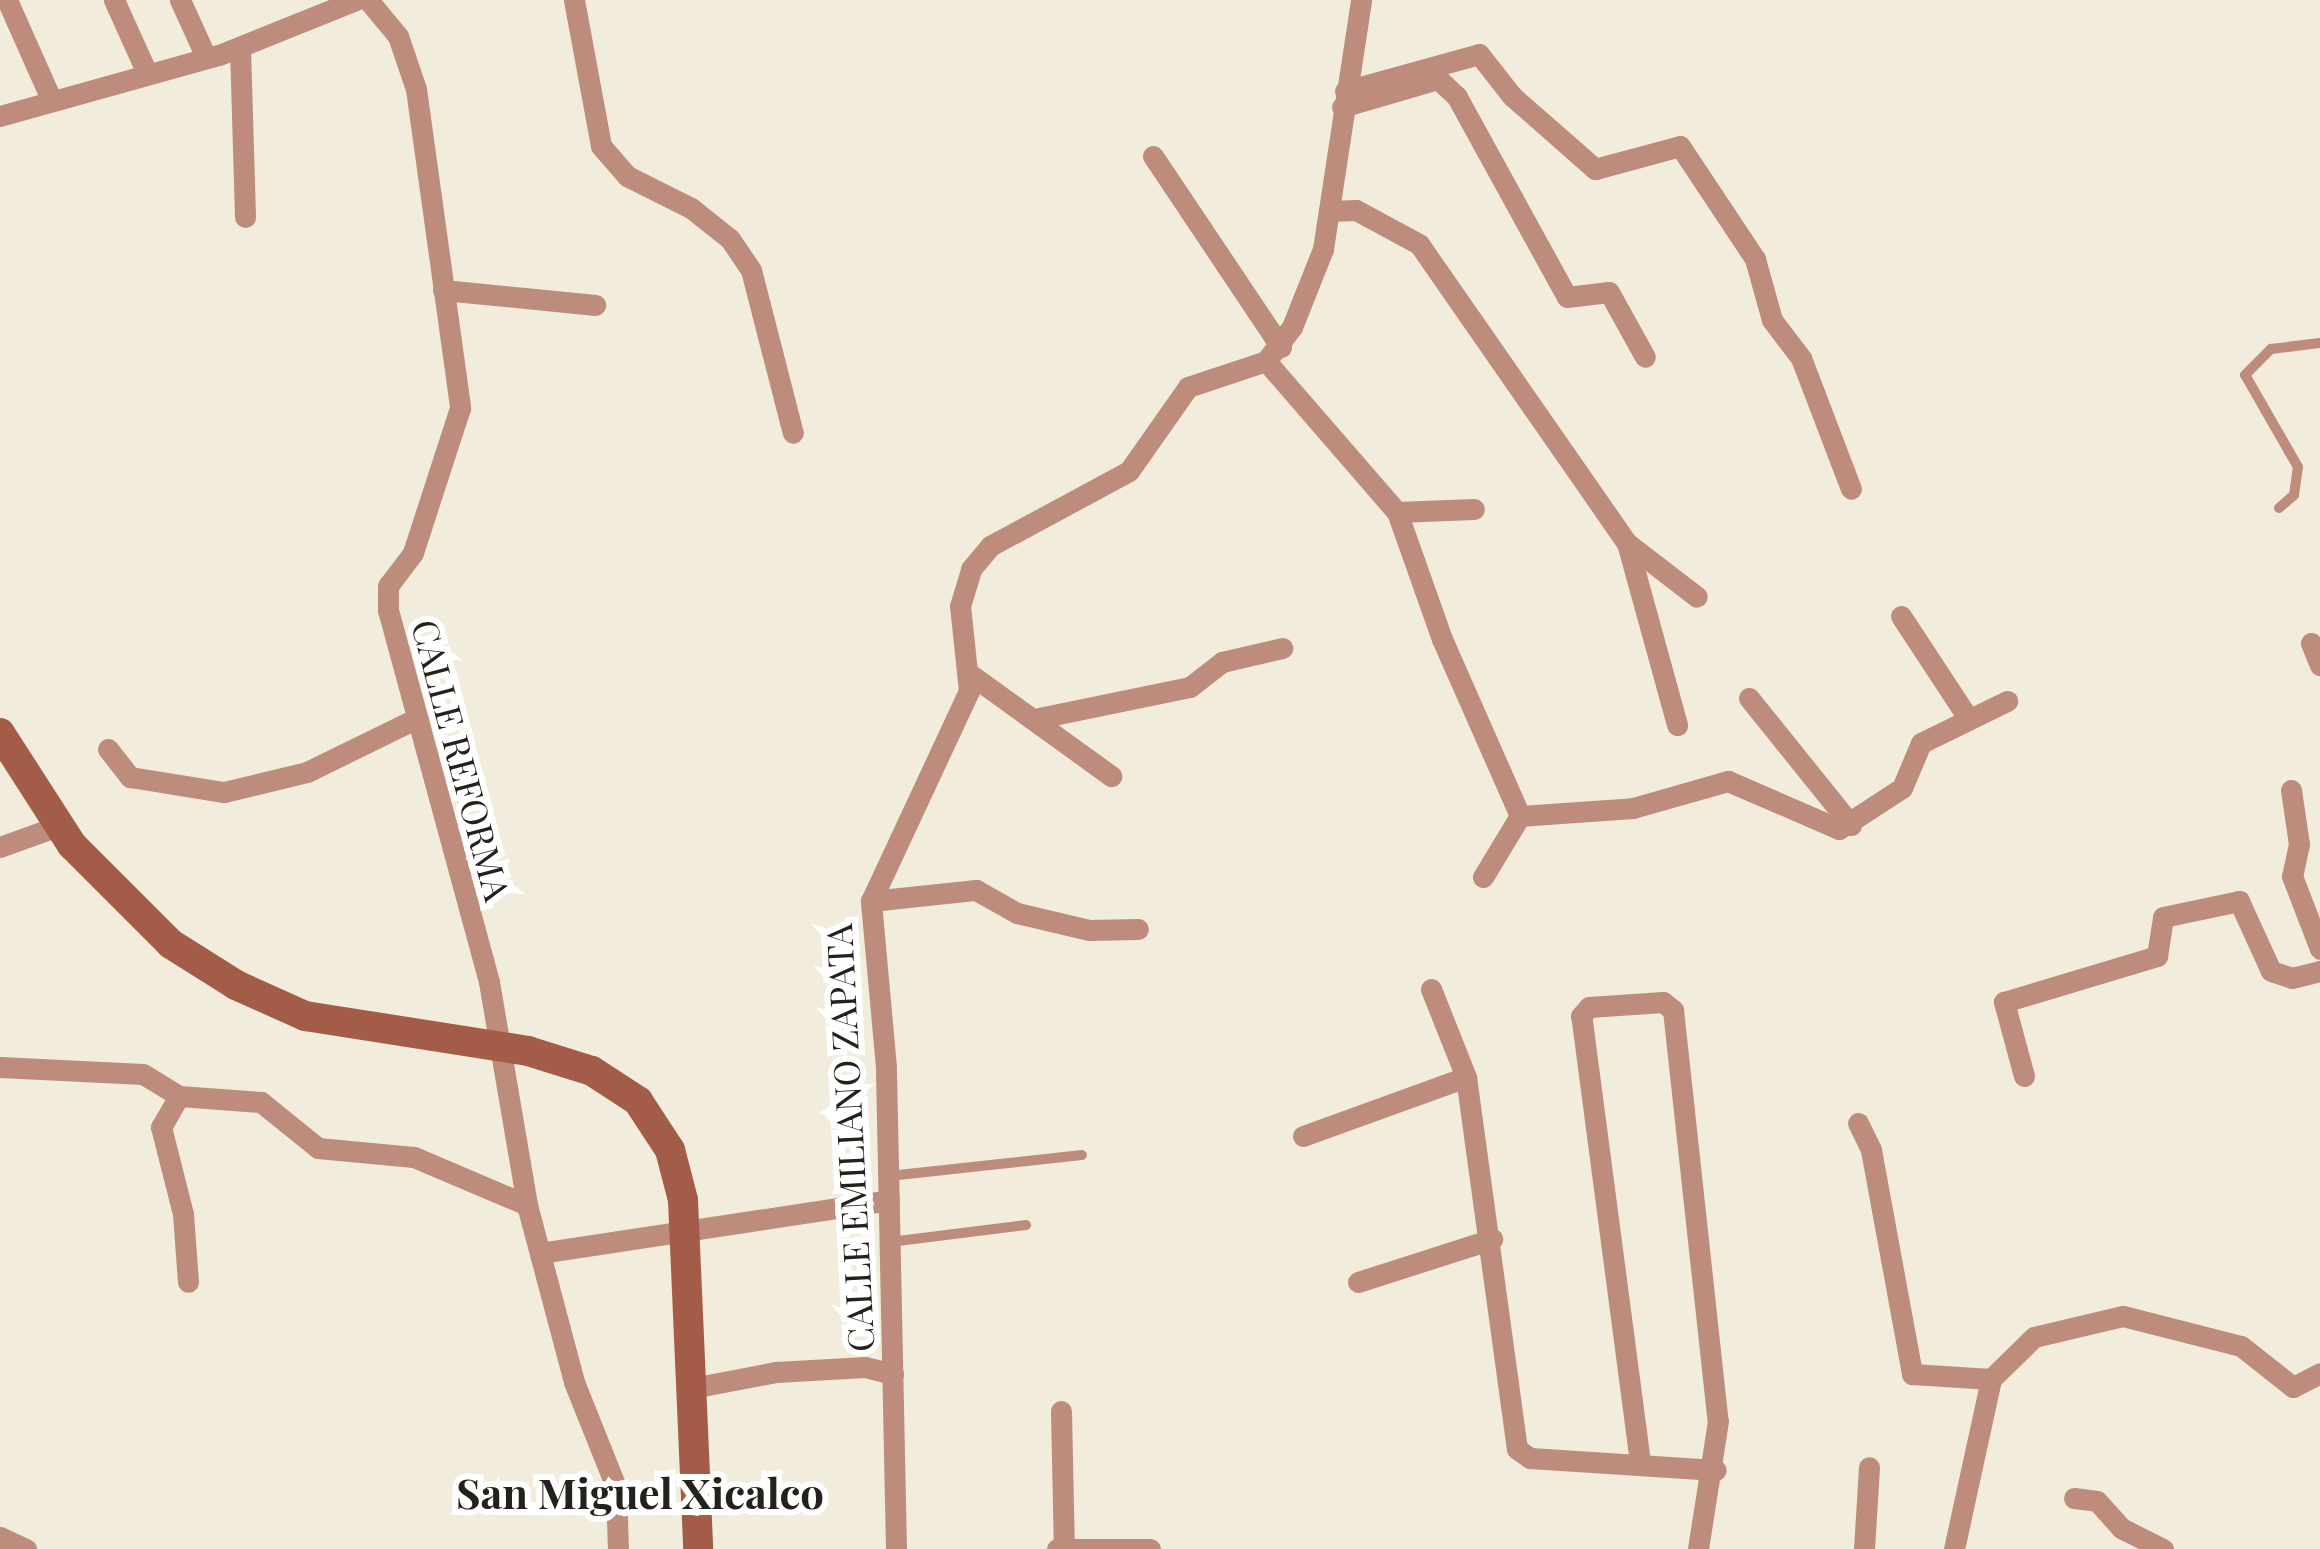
<!DOCTYPE html>
<html>
<head>
<meta charset="utf-8">
<style>
	body { margin:0 }
	#map { position:relative; width:2320px; height:1549px; overflow:hidden; background:#f1ecdc; font-family:"Playfair Display",serif }
	div>[style] { position:absolute }
	[style*='--x'] { left:calc(var(--x)*1px); top:calc(var(--y)*1px); width:calc(var(--w)*1px); rotate:calc(var(--a)*1deg) }
	.lane>* { height:10px; margin:-5px; padding:0 5px; transform-origin:5px; border-radius:5px; background:#bd8c7d }
	.street>* { height:21px; margin:-10.5px; padding:0 10.5px; transform-origin:10.5px; border-radius:10.5px; background:#bd8c7d }
	.secondary>* { height:30px; margin:-15px; padding:0 15px; transform-origin:15px; border-radius:15px; background:#a25c47 }
	span { translate:-50% -50%; white-space:nowrap; text-align:center; line-height:1.15; -webkit-text-stroke:12px #fff; paint-order:stroke }
	.street-label { font-size:36px; color:#23211b }
	.quarter-label { font-size:42px; color:#23211b; font-weight:700 }
</style>
</head>
<body>
<div id="map">
	<div class="lane">
		<i style="--x:2279;--y:508;--w:20;--a:-41"></i>
		<i style="--x:2294;--y:495;--w:28;--a:-82"></i>
		<i style="--x:2298;--y:467;--w:106;--a:-119.9"></i>
		<i style="--x:2245;--y:375;--w:37;--a:-45"></i>
		<i style="--x:2271;--y:349;--w:49;--a:-7"></i>
		<i style="--x:889;--y:1176;--w:194;--a:-6.2"></i>
		<i style="--x:890;--y:1242;--w:137;--a:-7.1"></i>
	</div>
	<div class="street">
		<i style="--x:7;--y:0;--w:108;--a:66"></i>
		<i style="--x:114;--y:0;--w:80;--a:65.7"></i>
		<i style="--x:180;--y:0;--w:63;--a:65.5"></i>
		<i style="--x:368;--y:0;--w:47;--a:50.2"></i>
		<i style="--x:398;--y:36;--w:56;--a:71.2"></i>
		<i style="--x:416;--y:89;--w:322;--a:82.1"></i>
		<i style="--x:460;--y:408;--w:152;--a:108"></i>
		<i style="--x:413;--y:553;--w:41;--a:127.1"></i>
		<i style="--x:388;--y:586;--w:24;--a:90"></i>
		<i style="--x:388;--y:610;--w:385;--a:74.8"></i>
		<i style="--x:489;--y:982;--w:226;--a:80.3"></i>
		<i style="--x:527;--y:1205;--w:183;--a:75.1"></i>
		<i style="--x:574;--y:1382;--w:113;--a:68.2"></i>
		<i style="--x:616;--y:1487;--w:62;--a:88.2"></i>
		<i style="--x:574;--y:0;--w:148;--a:79.5"></i>
		<i style="--x:601;--y:146;--w:40;--a:49"></i>
		<i style="--x:627;--y:176;--w:72;--a:26.6"></i>
		<i style="--x:691;--y:208;--w:50;--a:38.5"></i>
		<i style="--x:730;--y:239;--w:37;--a:56"></i>
		<i style="--x:751;--y:270;--w:168;--a:75.6"></i>
		<i style="--x:240;--y:48;--w:169;--a:88.3"></i>
		<i style="--x:1345;--y:91;--w:139;--a:-15.4"></i>
		<i style="--x:1479;--y:54;--w:53;--a:51.8"></i>
		<i style="--x:1512;--y:96;--w:111;--a:41.3"></i>
		<i style="--x:1595;--y:169;--w:88;--a:-15.1"></i>
		<i style="--x:1680;--y:146;--w:136;--a:56.4"></i>
		<i style="--x:1755;--y:259;--w:63;--a:74.4"></i>
		<i style="--x:1772;--y:320;--w:48;--a:52.7"></i>
		<i style="--x:1801;--y:358;--w:140;--a:69.1"></i>
		<i style="--x:1342;--y:107;--w:100;--a:-16.3"></i>
		<i style="--x:1438;--y:79;--w:26;--a:43"></i>
		<i style="--x:1457;--y:97;--w:228;--a:61.2"></i>
		<i style="--x:1567;--y:297;--w:42;--a:-6.8"></i>
		<i style="--x:1609;--y:292;--w:74;--a:61"></i>
		<i style="--x:0;--y:116;--w:227;--a:-15.6"></i>
		<i style="--x:219;--y:55;--w:148;--a:-21.9"></i>
		<i style="--x:1153;--y:156;--w:230;--a:56.2"></i>
		<i style="--x:1329;--y:211;--w:27;--a:-2"></i>
		<i style="--x:1356;--y:210;--w:72;--a:28.4"></i>
		<i style="--x:1419;--y:244;--w:364;--a:55.2"></i>
		<i style="--x:1627;--y:543;--w:88;--a:37.6"></i>
		<i style="--x:443;--y:290;--w:153;--a:5.6"></i>
		<i style="--x:1266;--y:361;--w:200;--a:49.1"></i>
		<i style="--x:1397;--y:512;--w:135;--a:70.5"></i>
		<i style="--x:1442;--y:639;--w:193;--a:66.2"></i>
		<i style="--x:1520;--y:816;--w:113;--a:-4"></i>
		<i style="--x:1633;--y:808;--w:99;--a:-15.9"></i>
		<i style="--x:1728;--y:781;--w:121;--a:23.4"></i>
		<i style="--x:1839;--y:829;--w:75;--a:-33.1"></i>
		<i style="--x:1902;--y:788;--w:49;--a:-67.1"></i>
		<i style="--x:1921;--y:743;--w:96;--a:-26"></i>
		<i style="--x:1397;--y:512;--w:77;--a:-2.2"></i>
		<i style="--x:1627;--y:543;--w:189;--a:74.6"></i>
		<i style="--x:1901;--y:616;--w:122;--a:56.7"></i>
		<i style="--x:2311;--y:643;--w:24;--a:68"></i>
		<i style="--x:967;--y:672;--w:178;--a:35.8"></i>
		<i style="--x:1749;--y:698;--w:163;--a:51.2"></i>
		<i style="--x:1034;--y:719;--w:159;--a:-11.6"></i>
		<i style="--x:1190;--y:687;--w:41;--a:-38"></i>
		<i style="--x:1222;--y:662;--w:62;--a:-13.1"></i>
		<i style="--x:108;--y:749;--w:36;--a:52"></i>
		<i style="--x:130;--y:777;--w:95;--a:9.1"></i>
		<i style="--x:224;--y:792;--w:85;--a:-13.5"></i>
		<i style="--x:307;--y:772;--w:123;--a:-26.1"></i>
		<i style="--x:2291;--y:790;--w:55;--a:81.6"></i>
		<i style="--x:2299;--y:844;--w:33;--a:102"></i>
		<i style="--x:2292;--y:876;--w:78;--a:69"></i>
		<i style="--x:0;--y:847;--w:62;--a:-19.9"></i>
		<i style="--x:1483;--y:877;--w:71;--a:-58.8"></i>
		<i style="--x:871;--y:901;--w:106;--a:-6"></i>
		<i style="--x:976;--y:890;--w:47;--a:29.3"></i>
		<i style="--x:1017;--y:913;--w:74;--a:13.3"></i>
		<i style="--x:1089;--y:930;--w:49;--a:-1.2"></i>
		<i style="--x:1431;--y:989;--w:95;--a:68.3"></i>
		<i style="--x:1466;--y:1077;--w:375;--a:82.2"></i>
		<i style="--x:1517;--y:1449;--w:16;--a:35"></i>
		<i style="--x:1530;--y:1458;--w:186;--a:3.7"></i>
		<i style="--x:0;--y:1067;--w:143;--a:2.8"></i>
		<i style="--x:143;--y:1074;--w:42;--a:31.4"></i>
		<i style="--x:179;--y:1096;--w:82;--a:4.2"></i>
		<i style="--x:261;--y:1102;--w:73;--a:38.9"></i>
		<i style="--x:318;--y:1148;--w:96;--a:5.4"></i>
		<i style="--x:414;--y:1157;--w:123;--a:23"></i>
		<i style="--x:2024;--y:1076;--w:77;--a:-105.1"></i>
		<i style="--x:2004;--y:1002;--w:160;--a:-16.7"></i>
		<i style="--x:2157;--y:956;--w:39;--a:-81"></i>
		<i style="--x:2163;--y:917;--w:78;--a:-11.9"></i>
		<i style="--x:2239;--y:901;--w:77;--a:65.4"></i>
		<i style="--x:2271;--y:971;--w:22;--a:18"></i>
		<i style="--x:2292;--y:978;--w:29;--a:-14"></i>
		<i style="--x:179;--y:1096;--w:36;--a:120"></i>
		<i style="--x:161;--y:1127;--w:90;--a:75.8"></i>
		<i style="--x:183;--y:1214;--w:68;--a:85.8"></i>
		<i style="--x:1858;--y:1123;--w:30;--a:64"></i>
		<i style="--x:1871;--y:1150;--w:228;--a:79.6"></i>
		<i style="--x:1912;--y:1374;--w:79;--a:3.6"></i>
		<i style="--x:1303;--y:1136;--w:173;--a:-19.9"></i>
		<i style="--x:540;--y:1253;--w:353;--a:-8.6"></i>
		<i style="--x:1358;--y:1282;--w:141;--a:-17.8"></i>
		<i style="--x:692;--y:1388;--w:86;--a:-10.8"></i>
		<i style="--x:776;--y:1372;--w:89;--a:-3.2"></i>
		<i style="--x:865;--y:1367;--w:29;--a:14"></i>
		<i style="--x:1061;--y:1411;--w:138;--a:88.8"></i>
		<i style="--x:1640;--y:1462;--w:450;--a:-97.5"></i>
		<i style="--x:1581;--y:1016;--w:12;--a:-48"></i>
		<i style="--x:1589;--y:1007;--w:74;--a:-3.9"></i>
		<i style="--x:1663;--y:1002;--w:13;--a:39"></i>
		<i style="--x:1673;--y:1010;--w:413;--a:83.8"></i>
		<i style="--x:1718;--y:1421;--w:130;--a:98.9"></i>
		<i style="--x:2074;--y:1498;--w:23;--a:7"></i>
		<i style="--x:2097;--y:1501;--w:36;--a:48"></i>
		<i style="--x:2121;--y:1528;--w:47;--a:26.6"></i>
		<i style="--x:0;--y:1537;--w:29;--a:25"></i>
		<i style="--x:896;--y:1549;--w:482;--a:-91.2"></i>
		<i style="--x:886;--y:1067;--w:167;--a:-95.2"></i>
		<i style="--x:871;--y:901;--w:232;--a:-65"></i>
		<i style="--x:969;--y:691;--w:85;--a:-96"></i>
		<i style="--x:960;--y:606;--w:39;--a:-73"></i>
		<i style="--x:971;--y:569;--w:30;--a:-50"></i>
		<i style="--x:990;--y:546;--w:158;--a:-28.3"></i>
		<i style="--x:1129;--y:471;--w:103;--a:-54.9"></i>
		<i style="--x:1188;--y:387;--w:82;--a:-18.4"></i>
		<i style="--x:1266;--y:361;--w:43;--a:-52.6"></i>
		<i style="--x:1292;--y:327;--w:84;--a:-68.3"></i>
		<i style="--x:1323;--y:249;--w:252;--a:-81.3"></i>
		<i style="--x:1057;--y:1549;--w:93;--a:0"></i>
		<i style="--x:1864;--y:1549;--w:82;--a:-86.5"></i>
		<i style="--x:1954;--y:1549;--w:174;--a:-77.7"></i>
		<i style="--x:1991;--y:1379;--w:60;--a:-44.3"></i>
		<i style="--x:2034;--y:1337;--w:91;--a:-13.3"></i>
		<i style="--x:2123;--y:1316;--w:122;--a:14.3"></i>
		<i style="--x:2241;--y:1346;--w:66;--a:38.3"></i>
		<i style="--x:2293;--y:1387;--w:30;--a:-27"></i>
	</div>
	<div class="secondary">
		<i style="--x:0;--y:733;--w:133;--a:57.3"></i>
		<i style="--x:72;--y:845;--w:140;--a:45"></i>
		<i style="--x:171;--y:944;--w:77;--a:32.2"></i>
		<i style="--x:236;--y:985;--w:76;--a:24.2"></i>
		<i style="--x:305;--y:1016;--w:226;--a:8.9"></i>
		<i style="--x:528;--y:1051;--w:67;--a:17.4"></i>
		<i style="--x:592;--y:1071;--w:55;--a:33.1"></i>
		<i style="--x:638;--y:1101;--w:59;--a:56.9"></i>
		<i style="--x:670;--y:1150;--w:52;--a:75.4"></i>
		<i style="--x:683;--y:1200;--w:349;--a:87.5"></i>
	</div>
	<div class="street-label">
		<span style="left:462px;top:760px;rotate:75deg">CALLE REFORMA</span>
		<span style="left:849px;top:1138px;rotate:-93deg">CALLE EMILIANO ZAPATA</span>
	</div>
	<div class="quarter-label">
		<span style="left:640px;top:1492px">San Miguel Xicalco</span>
	</div>
</div>
</body>
</html>
